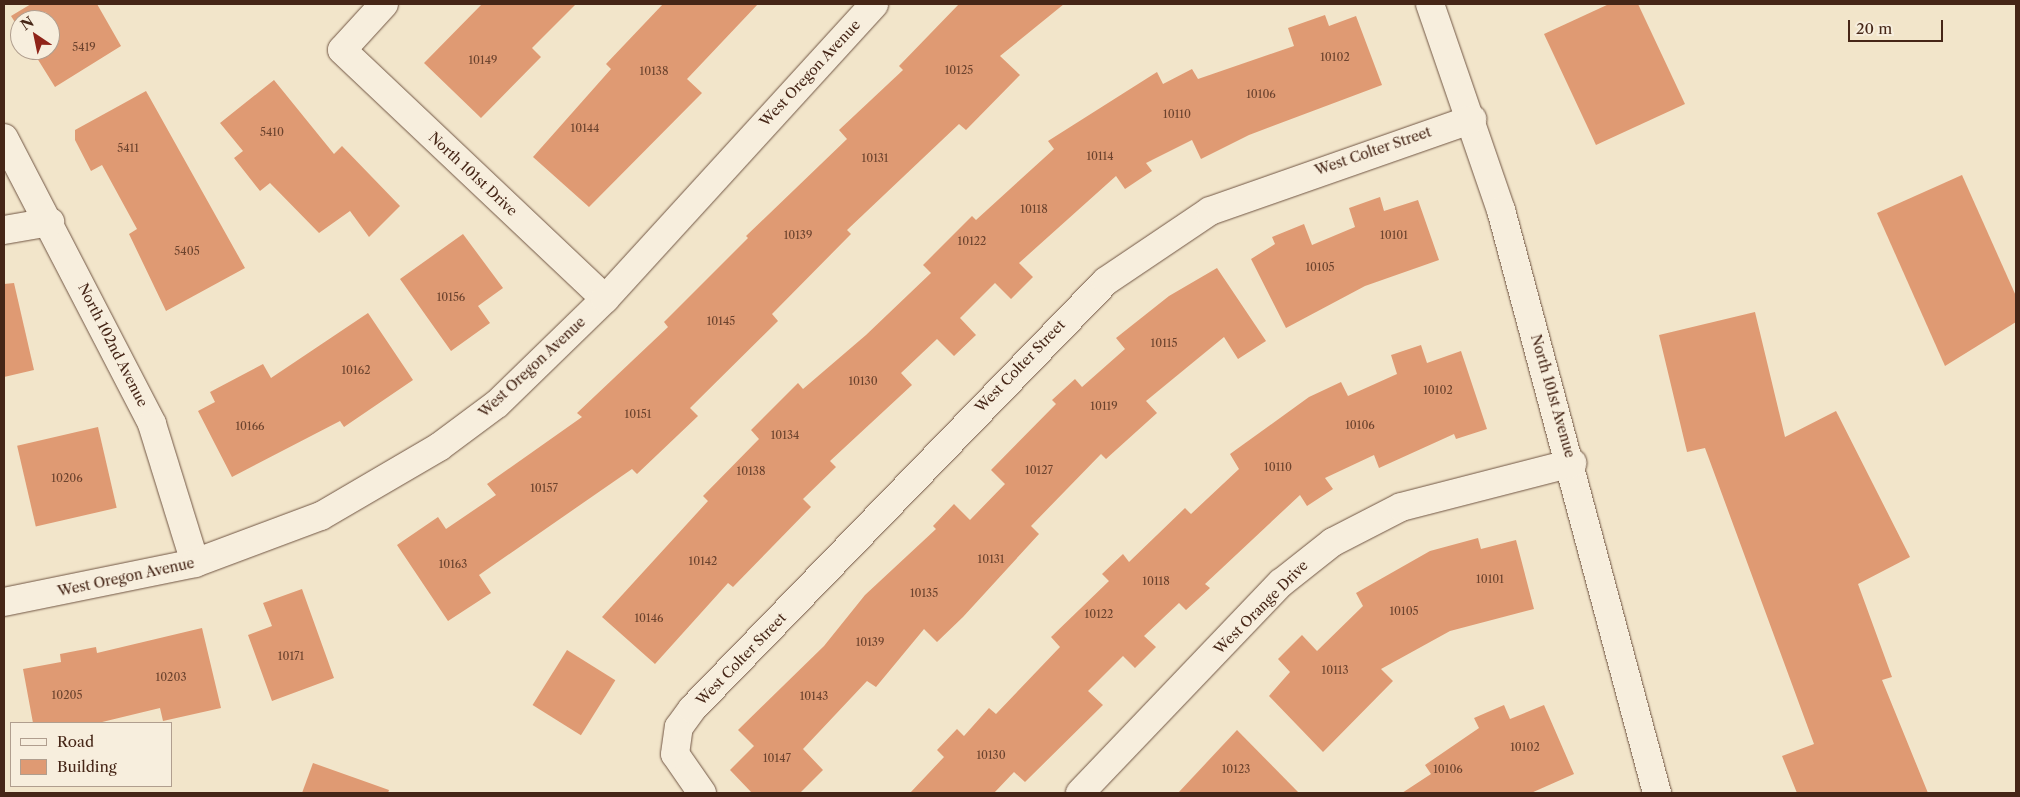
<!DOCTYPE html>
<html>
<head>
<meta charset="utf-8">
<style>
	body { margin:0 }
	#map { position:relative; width:2020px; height:797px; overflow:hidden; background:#f2e5ca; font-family:"Libre Caslon Text",serif }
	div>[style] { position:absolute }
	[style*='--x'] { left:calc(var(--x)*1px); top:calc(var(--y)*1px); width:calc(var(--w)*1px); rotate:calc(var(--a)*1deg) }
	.building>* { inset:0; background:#df9a73; transform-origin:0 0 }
	.roads { filter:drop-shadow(0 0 1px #715644) drop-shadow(0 0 1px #715644) }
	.street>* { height:28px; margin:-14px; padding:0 14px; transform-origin:14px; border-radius:14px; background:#f7eedd }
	span { translate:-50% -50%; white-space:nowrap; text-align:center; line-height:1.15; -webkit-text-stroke:4.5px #f7eedd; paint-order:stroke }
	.number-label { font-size:11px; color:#6c432e }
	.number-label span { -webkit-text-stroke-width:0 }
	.street-label { font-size:14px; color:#462617 }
	.frame { position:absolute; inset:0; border:5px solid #462617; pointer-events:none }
	.legend { position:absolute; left:10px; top:722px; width:162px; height:65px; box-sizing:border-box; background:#f7eedd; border:1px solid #b09e8e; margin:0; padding:6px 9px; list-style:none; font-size:15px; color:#462617 }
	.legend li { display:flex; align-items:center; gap:10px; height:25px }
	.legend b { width:25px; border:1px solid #b09e8e }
	.north { position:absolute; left:10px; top:10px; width:50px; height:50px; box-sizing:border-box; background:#f7eedd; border:1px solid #b09e8e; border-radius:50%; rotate:326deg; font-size:14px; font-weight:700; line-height:20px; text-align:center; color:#462617 }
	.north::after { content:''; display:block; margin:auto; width:18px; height:22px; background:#8f2418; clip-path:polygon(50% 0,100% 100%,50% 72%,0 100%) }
	.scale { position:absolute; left:1848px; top:20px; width:95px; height:22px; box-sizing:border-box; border:2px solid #462617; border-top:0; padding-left:6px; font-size:15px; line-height:18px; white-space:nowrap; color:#462617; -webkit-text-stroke:4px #f7eedd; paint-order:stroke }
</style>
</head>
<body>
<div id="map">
	<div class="building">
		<i style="clip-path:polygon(31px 4px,97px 4px,121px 46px,55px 87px,32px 50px,50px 50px,50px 20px,20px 20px,20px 30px,11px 16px)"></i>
		<i style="clip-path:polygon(482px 4px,576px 4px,532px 48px,541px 57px,481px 118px,424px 63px)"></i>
		<i style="clip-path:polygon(663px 4px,758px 4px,687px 79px,702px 93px,589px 207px,533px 157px,611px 69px,606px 64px)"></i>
		<i style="clip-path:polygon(959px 4px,1064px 4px,1000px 56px,1020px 75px,966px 130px,959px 124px,847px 230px,851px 234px,772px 314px,778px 321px,690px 408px,698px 416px,637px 474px,632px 469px,479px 575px,491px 593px,448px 621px,397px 545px,438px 517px,446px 529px,496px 495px,487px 484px,582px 417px,577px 413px,668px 327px,664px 322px,748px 238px,746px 236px,847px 139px,839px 130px,903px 70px,899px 66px)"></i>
		<i style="clip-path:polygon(1609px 4px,1638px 4px,1685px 104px,1596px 145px,1544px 34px)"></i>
		<i style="clip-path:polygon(1325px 15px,1329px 26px,1356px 16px,1382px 85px,1249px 135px,1201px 159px,1192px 140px,1146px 163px,1152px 171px,1125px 189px,1116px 176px,1019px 263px,1033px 277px,1011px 299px,995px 283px,960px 318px,976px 335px,954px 356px,937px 339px,901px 373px,912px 385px,830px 461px,836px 467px,803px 499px,811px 507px,733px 587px,728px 583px,655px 664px,602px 617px,708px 501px,703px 496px,759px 439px,751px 430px,798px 383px,803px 389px,866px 335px,931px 273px,923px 265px,972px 216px,976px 220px,1054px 149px,1048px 141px,1157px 72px,1163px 84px,1192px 69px,1198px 79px,1294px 46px,1288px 28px)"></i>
		<i style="clip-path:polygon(274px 80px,334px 154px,342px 146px,400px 206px,369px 237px,350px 211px,319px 233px,270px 183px,260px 191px,234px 158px,243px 151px,220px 123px)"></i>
		<i style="clip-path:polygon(146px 91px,245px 268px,166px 311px,129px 234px,137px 229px,102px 165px,91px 171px,75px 140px,75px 130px)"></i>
		<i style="clip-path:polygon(1962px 175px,2016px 296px,2016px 322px,1945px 366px,1877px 213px)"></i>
		<i style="clip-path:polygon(1380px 197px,1384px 211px,1418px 200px,1439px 260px,1365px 286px,1286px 328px,1251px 259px,1275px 244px,1272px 237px,1304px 224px,1312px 245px,1355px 227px,1349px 208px)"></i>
		<i style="clip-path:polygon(463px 234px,503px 288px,478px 306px,490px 323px,451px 351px,400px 279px)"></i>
		<i style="clip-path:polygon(1217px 268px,1266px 341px,1238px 359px,1224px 337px,1146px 401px,1157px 413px,1106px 459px,1101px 454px,1031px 526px,1039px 534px,963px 617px,937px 642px,924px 629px,876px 687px,867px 681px,803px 749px,823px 770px,800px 793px,752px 793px,730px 770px,754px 746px,738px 730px,824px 646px,865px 595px,936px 529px,933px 526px,954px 504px,970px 520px,1005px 484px,991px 470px,1056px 404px,1052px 400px,1075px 379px,1082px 387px,1125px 349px,1116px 338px,1169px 296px)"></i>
		<i style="clip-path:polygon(14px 283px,34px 370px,4px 377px,4px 284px)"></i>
		<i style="clip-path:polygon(1755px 312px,1785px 437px,1836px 411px,1910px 557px,1858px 584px,1892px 677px,1882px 680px,1928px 793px,1797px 793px,1782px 756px,1814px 744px,1705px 448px,1687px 452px,1659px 335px)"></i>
		<i style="clip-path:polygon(368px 313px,413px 380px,344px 427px,340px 421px,232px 477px,198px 411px,215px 402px,210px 392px,263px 364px,271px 378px)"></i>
		<i style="clip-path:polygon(1421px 345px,1427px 363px,1461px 351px,1487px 429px,1456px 439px,1454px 434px,1379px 468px,1374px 455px,1325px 478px,1333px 489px,1307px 506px,1300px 495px,1205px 584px,1210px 588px,1186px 610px,1179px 603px,1144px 636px,1156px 647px,1135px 668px,1123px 656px,1088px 691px,1103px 705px,1025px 782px,1014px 772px,994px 793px,910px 793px,944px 757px,937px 750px,957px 729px,964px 736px,989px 708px,996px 714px,1060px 647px,1051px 637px,1109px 581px,1102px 574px,1123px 554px,1129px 562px,1185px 508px,1191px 514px,1239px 469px,1230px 454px,1309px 397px,1341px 382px,1348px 396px,1397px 374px,1391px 355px)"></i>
		<i style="left:98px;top:427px;width:83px;height:83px;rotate:77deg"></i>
		<i style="clip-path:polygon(1478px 538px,1481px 549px,1516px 540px,1534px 609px,1450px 631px,1381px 669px,1393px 681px,1323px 752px,1269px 696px,1290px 672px,1278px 659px,1302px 635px,1317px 651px,1363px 606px,1356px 593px,1430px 551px)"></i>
		<i style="clip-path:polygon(302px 589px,334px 678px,272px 701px,248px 635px,272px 626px,263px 603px)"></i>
		<i style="clip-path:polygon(202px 628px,221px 708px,163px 721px,160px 708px,98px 723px,33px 723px,23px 669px,61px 662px,60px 654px,96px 647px,97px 653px)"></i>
		<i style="left:567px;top:650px;width:57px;height:65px;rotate:32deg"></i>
		<i style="clip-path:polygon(1504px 705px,1510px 719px,1544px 705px,1574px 774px,1531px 793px,1402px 793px,1431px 774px,1425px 765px,1479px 728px,1474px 718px)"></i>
		<i style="clip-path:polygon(1237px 730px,1299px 793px,1178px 793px)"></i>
		<i style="clip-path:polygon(313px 763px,389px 790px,388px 793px,302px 793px)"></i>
	</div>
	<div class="roads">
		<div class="street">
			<i style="--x:384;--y:4;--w:62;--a:132.4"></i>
			<i style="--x:342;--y:50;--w:362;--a:43.4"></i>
			<i style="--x:1430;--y:4;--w:218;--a:71"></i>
			<i style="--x:1501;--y:210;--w:604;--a:75.02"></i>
			<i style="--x:4;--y:138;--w:322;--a:62.6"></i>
			<i style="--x:152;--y:424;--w:145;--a:72.8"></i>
			<i style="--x:4;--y:230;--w:47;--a:-9.9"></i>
			<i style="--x:4;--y:602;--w:195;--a:-11.5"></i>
			<i style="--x:195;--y:563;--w:134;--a:-20.5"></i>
			<i style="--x:321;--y:516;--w:137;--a:-30.3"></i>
			<i style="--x:439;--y:447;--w:72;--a:-36.6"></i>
			<i style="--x:497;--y:404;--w:151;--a:-44.2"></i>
			<i style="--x:605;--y:299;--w:399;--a:-47.6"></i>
			<i style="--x:702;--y:793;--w:47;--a:-124.7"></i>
			<i style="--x:675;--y:754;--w:27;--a:-82"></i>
			<i style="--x:679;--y:727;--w:22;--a:-54"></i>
			<i style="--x:692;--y:709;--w:595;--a:-45.95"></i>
			<i style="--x:1106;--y:281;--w:125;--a:-33.9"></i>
			<i style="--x:1210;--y:211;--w:278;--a:-19.3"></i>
			<i style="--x:1080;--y:793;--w:291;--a:-46.3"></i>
			<i style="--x:1281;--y:583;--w:66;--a:-38.3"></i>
			<i style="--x:1333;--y:542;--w:76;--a:-27.2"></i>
			<i style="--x:1401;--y:507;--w:177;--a:-14.4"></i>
		</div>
	</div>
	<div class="number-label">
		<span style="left:84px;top:47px">5419</span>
		<span style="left:1335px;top:57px">10102</span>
		<span style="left:483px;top:60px">10149</span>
		<span style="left:959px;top:70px">10125</span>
		<span style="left:654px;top:71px">10138</span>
		<span style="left:1261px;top:94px">10106</span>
		<span style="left:1177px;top:114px">10110</span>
		<span style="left:585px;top:128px">10144</span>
		<span style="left:272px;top:132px">5410</span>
		<span style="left:128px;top:148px">5411</span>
		<span style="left:1100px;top:156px">10114</span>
		<span style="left:875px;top:158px">10131</span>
		<span style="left:1034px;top:209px">10118</span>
		<span style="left:798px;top:235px">10139</span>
		<span style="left:1394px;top:235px">10101</span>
		<span style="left:972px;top:241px">10122</span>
		<span style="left:187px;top:251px">5405</span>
		<span style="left:1320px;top:267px">10105</span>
		<span style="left:451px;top:297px">10156</span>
		<span style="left:721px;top:321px">10145</span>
		<span style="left:1164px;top:343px">10115</span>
		<span style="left:356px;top:370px">10162</span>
		<span style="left:863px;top:381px">10130</span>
		<span style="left:1438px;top:390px">10102</span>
		<span style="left:1104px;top:406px">10119</span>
		<span style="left:638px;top:414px">10151</span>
		<span style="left:1360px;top:425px">10106</span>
		<span style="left:250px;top:426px">10166</span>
		<span style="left:785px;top:435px">10134</span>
		<span style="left:1278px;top:467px">10110</span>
		<span style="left:1039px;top:470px">10127</span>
		<span style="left:751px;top:471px">10138</span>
		<span style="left:67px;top:478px">10206</span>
		<span style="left:544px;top:488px">10157</span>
		<span style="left:991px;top:559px">10131</span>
		<span style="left:703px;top:561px">10142</span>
		<span style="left:453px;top:564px">10163</span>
		<span style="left:1490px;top:579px">10101</span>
		<span style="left:1156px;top:581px">10118</span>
		<span style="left:924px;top:593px">10135</span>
		<span style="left:1404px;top:611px">10105</span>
		<span style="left:1099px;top:614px">10122</span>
		<span style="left:649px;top:618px">10146</span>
		<span style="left:870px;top:642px">10139</span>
		<span style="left:291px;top:656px">10171</span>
		<span style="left:1335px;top:670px">10113</span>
		<span style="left:171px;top:677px">10203</span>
		<span style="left:67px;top:695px">10205</span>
		<span style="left:814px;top:696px">10143</span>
		<span style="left:1525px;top:747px">10102</span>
		<span style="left:991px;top:755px">10130</span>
		<span style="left:777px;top:758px">10147</span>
		<span style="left:1236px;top:769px">10123</span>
		<span style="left:1448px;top:769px">10106</span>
	</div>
	<div class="street-label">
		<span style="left:810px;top:73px;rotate:-47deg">West Oregon Avenue</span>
		<span style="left:1373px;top:151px;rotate:-19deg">West Colter Street</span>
		<span style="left:473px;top:174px;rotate:43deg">North 101st Drive</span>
		<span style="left:113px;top:345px;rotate:63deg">North 102nd Avenue</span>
		<span style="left:1020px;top:366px;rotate:-46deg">West Colter Street</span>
		<span style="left:532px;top:367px;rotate:-43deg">West Oregon Avenue</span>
		<span style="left:1553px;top:396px;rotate:74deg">North 101st Avenue</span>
		<span style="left:126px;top:577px;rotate:-12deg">West Oregon Avenue</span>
		<span style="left:1261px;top:607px;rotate:-45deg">West Orange Drive</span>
		<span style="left:741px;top:659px;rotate:-46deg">West Colter Street</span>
	</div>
	<div class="frame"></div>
	<ul class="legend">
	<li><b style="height:6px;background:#f7eedd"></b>Road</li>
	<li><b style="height:14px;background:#df9a73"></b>Building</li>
	</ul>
	<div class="north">N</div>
	<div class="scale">20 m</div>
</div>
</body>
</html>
